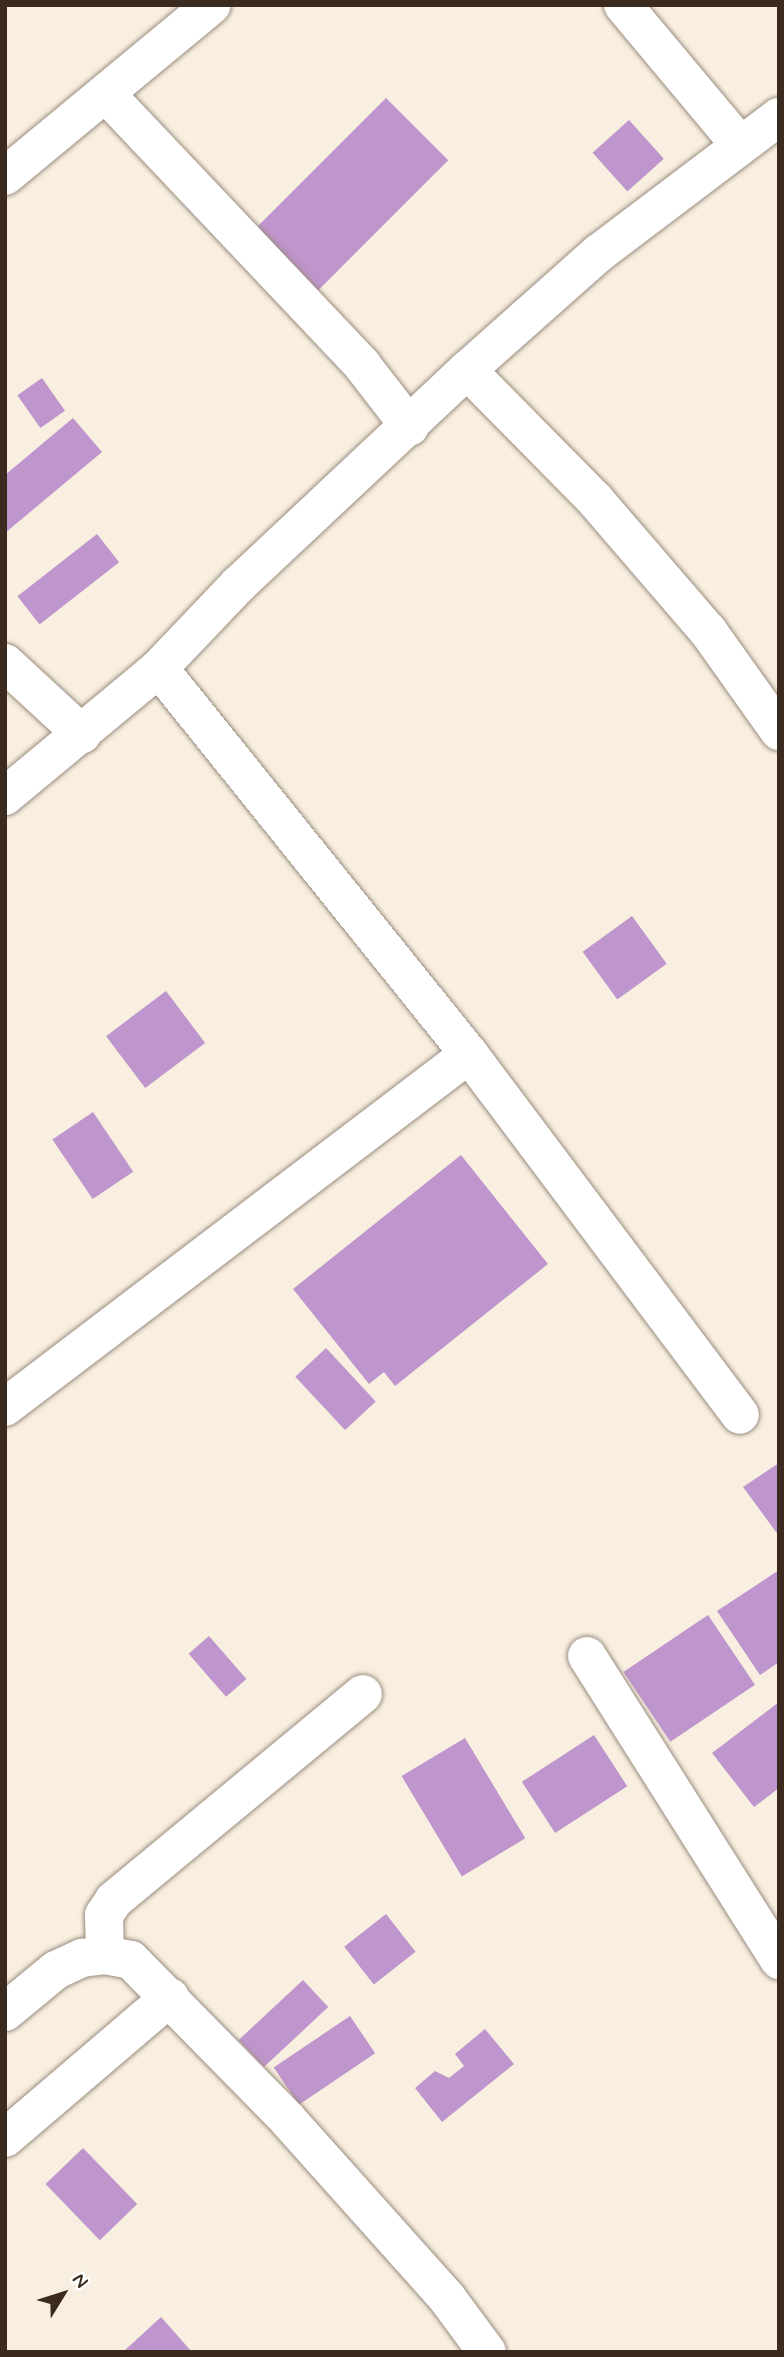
<!DOCTYPE html>
<html>
<head>
<meta charset="utf-8">
<style>
	body { margin:0 }
	#map { position:relative; width:784px; height:2357px; overflow:hidden; background:#f8efe0; font-family:Mynerve,sans-serif }
	div>[style] { position:absolute }
	[style*='--x'] { left:calc(var(--x)*1px); top:calc(var(--y)*1px); width:calc(var(--w)*1px); rotate:calc(var(--a)*1deg) }
	.building>* { inset:0; background:#be95cc; transform-origin:0 0 }
	.roads { filter:drop-shadow(0 0 2px #9a8c7f) drop-shadow(0 0 2px #9a8c7f) }
	.minor>* { height:38px; margin:-19px; padding:0 19px; transform-origin:19px; border-radius:19px; background:#fff }
	span { translate:-50% -50%; white-space:nowrap; text-align:center; line-height:1.15; -webkit-text-stroke:5px #fff; paint-order:stroke }
	.frame { position:absolute; inset:0; border:7px solid #3b2a1e; pointer-events:none }
	.north { position:absolute; left:28px; top:2259px; width:70px; height:70px; -webkit-text-stroke:5px #fff; paint-order:stroke; rotate:52deg; font-size:19px; font-weight:700; line-height:28px; text-align:center; color:#3b2a1e }
	.north::after { content:''; display:block; margin:auto; width:24px; height:32px; background:#3b2a1e; clip-path:polygon(50% 0,100% 100%,50% 72%,0 100%) }
</style>
</head>
<body>
<div id="map">
	<div class="building">
		<i style="left:386px;top:98px;width:88px;height:193px;rotate:45deg"></i>
		<i style="left:629px;top:120px;width:52px;height:49px;rotate:48deg"></i>
		<i style="left:42px;top:378px;width:40px;height:30px;rotate:55deg"></i>
		<i style="clip-path:polygon(73px 418px,102px 452px,5px 533px,5px 475px)"></i>
		<i style="left:97px;top:534px;width:36px;height:101px;rotate:52deg"></i>
		<i style="left:632px;top:916px;width:59px;height:61px;rotate:54deg"></i>
		<i style="left:166px;top:991px;width:65px;height:75px;rotate:53deg"></i>
		<i style="left:93px;top:1112px;width:72px;height:49px;rotate:56deg"></i>
		<i style="clip-path:polygon(461px 1155px,548px 1264px,395px 1386px,384px 1372px,369px 1384px,293px 1289px)"></i>
		<i style="left:326px;top:1348px;width:73px;height:42px;rotate:47deg"></i>
		<i style="clip-path:polygon(779px 1463px,779px 1536px,743px 1487px)"></i>
		<i style="clip-path:polygon(779px 1570px,779px 1662px,760px 1675px,717px 1611px)"></i>
		<i style="left:708px;top:1615px;width:84px;height:102px;rotate:56deg"></i>
		<i style="left:209px;top:1636px;width:57px;height:27px;rotate:49deg"></i>
		<i style="clip-path:polygon(779px 1702px,779px 1788px,754px 1807px,712px 1753px)"></i>
		<i style="left:594px;top:1735px;width:61px;height:86px;rotate:57deg"></i>
		<i style="left:465px;top:1738px;width:117px;height:74px;rotate:59deg"></i>
		<i style="left:386px;top:1914px;width:48px;height:53px;rotate:52deg"></i>
		<i style="left:303px;top:1980px;width:37px;height:88px;rotate:47deg"></i>
		<i style="left:350px;top:2016px;width:45px;height:92px;rotate:56deg"></i>
		<i style="clip-path:polygon(485px 2029px,514px 2064px,442px 2122px,415px 2088px,435px 2071px,449px 2078px,464px 2066px,455px 2054px)"></i>
		<i style="left:83px;top:2148px;width:78px;height:52px;rotate:46deg"></i>
		<i style="clip-path:polygon(161px 2317px,192px 2352px,123px 2352px)"></i>
	</div>
	<div class="roads">
		<div class="minor">
			<i style="--x:623;--y:5;--w:182;--a:50.1"></i>
			<i style="--x:106;--y:94;--w:373;--a:46.6"></i>
			<i style="--x:362;--y:365;--w:78;--a:52.3"></i>
			<i style="--x:5;--y:176;--w:268;--a:-39.6"></i>
			<i style="--x:467;--y:370;--w:184;--a:45.4"></i>
			<i style="--x:596;--y:501;--w:172;--a:49.3"></i>
			<i style="--x:708;--y:631;--w:123;--a:54.6"></i>
			<i style="--x:5;--y:663;--w:105;--a:42.7"></i>
			<i style="--x:5;--y:796;--w:200;--a:-39.7"></i>
			<i style="--x:159;--y:668;--w:115;--a:-46.4"></i>
			<i style="--x:238;--y:585;--w:314;--a:-43.2"></i>
			<i style="--x:467;--y:370;--w:176;--a:-41.6"></i>
			<i style="--x:599;--y:253;--w:226;--a:-37.1"></i>
			<i style="--x:469;--y:1054;--w:451;--a:53.1"></i>
			<i style="--x:5;--y:1407;--w:583;--a:-37.26"></i>
			<i style="--x:469;--y:1054;--w:495;--a:-128.8"></i>
			<i style="--x:587;--y:1656;--w:360;--a:57.7"></i>
			<i style="--x:105;--y:1955;--w:40;--a:-91.4"></i>
			<i style="--x:104;--y:1915;--w:18;--a:-56"></i>
			<i style="--x:114;--y:1900;--w:323;--a:-39.6"></i>
			<i style="--x:5;--y:2012;--w:66;--a:-39.5"></i>
			<i style="--x:56;--y:1970;--w:29;--a:-25"></i>
			<i style="--x:82;--y:1958;--w:23;--a:-7"></i>
			<i style="--x:105;--y:1955;--w:26;--a:11"></i>
			<i style="--x:131;--y:1960;--w:224;--a:45.5"></i>
			<i style="--x:288;--y:2120;--w:239;--a:48.2"></i>
			<i style="--x:447;--y:2298;--w:67;--a:53.5"></i>
			<i style="--x:5;--y:2138;--w:217;--a:-40.5"></i>
		</div>
	</div>
	<div class="frame"></div>
	<div class="north">N</div>
</div>
</body>
</html>
